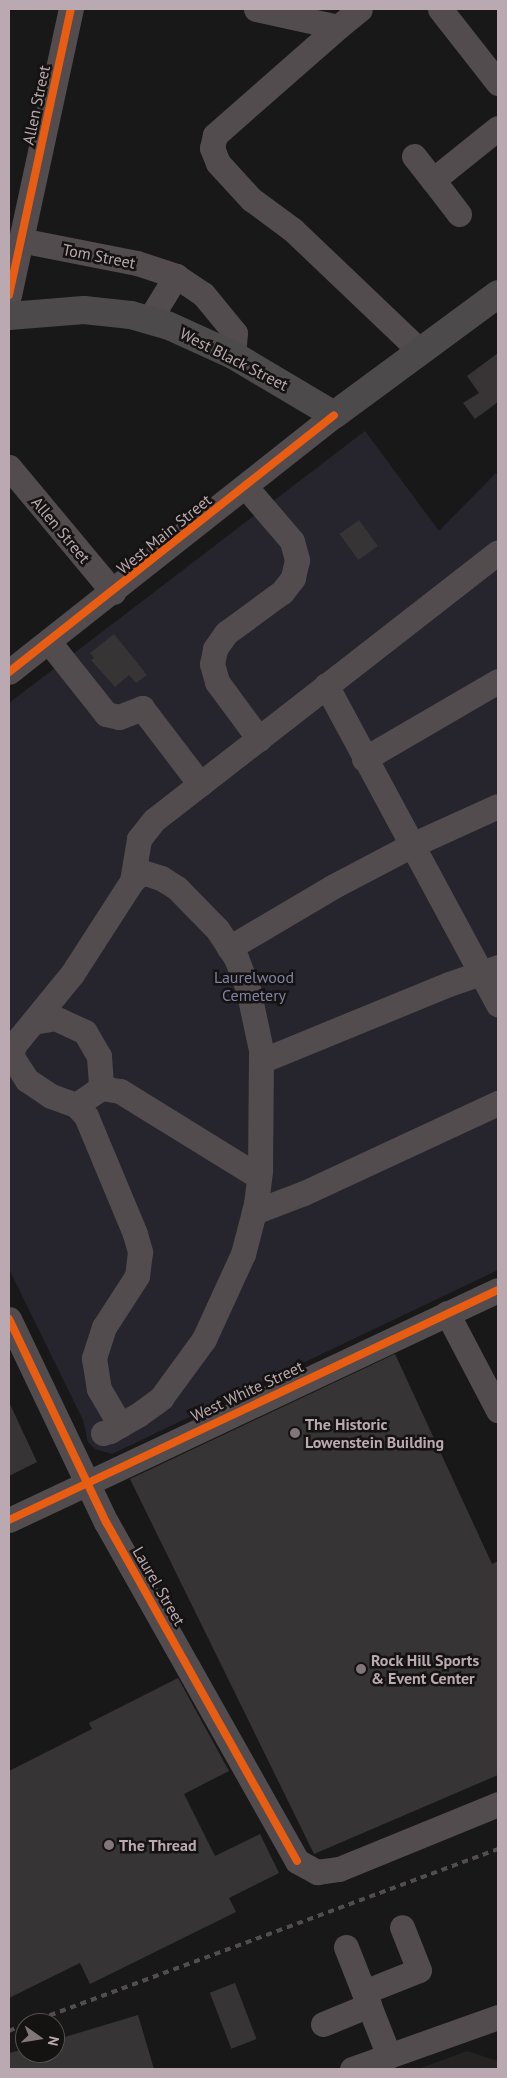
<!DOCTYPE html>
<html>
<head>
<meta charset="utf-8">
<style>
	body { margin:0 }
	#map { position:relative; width:507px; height:2078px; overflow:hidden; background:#191818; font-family:"PT Sans",sans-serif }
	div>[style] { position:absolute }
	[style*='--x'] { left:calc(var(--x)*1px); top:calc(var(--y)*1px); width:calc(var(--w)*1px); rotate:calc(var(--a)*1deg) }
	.built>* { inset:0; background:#252222 }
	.green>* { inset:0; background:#26252e }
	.building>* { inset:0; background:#373435; transform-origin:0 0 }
	.minor>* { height:25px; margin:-12.5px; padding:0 12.5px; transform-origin:12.5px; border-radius:12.5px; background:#524c4e }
	.major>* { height:28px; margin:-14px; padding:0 14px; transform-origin:14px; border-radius:14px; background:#4d4a4b }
	.rail>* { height:4px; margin-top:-2px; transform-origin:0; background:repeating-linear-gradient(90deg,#524e4f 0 6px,transparent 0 11px) }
	.cycleway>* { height:8px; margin:-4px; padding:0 4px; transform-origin:4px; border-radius:4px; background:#e95d12 }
	.dots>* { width:14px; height:14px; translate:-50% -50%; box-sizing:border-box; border:2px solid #151212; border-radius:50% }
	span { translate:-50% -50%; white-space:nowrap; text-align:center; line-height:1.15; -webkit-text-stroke:5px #151212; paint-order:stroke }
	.street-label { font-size:16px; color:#baa9b0 }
	.park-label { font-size:16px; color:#8081a5 }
	.poi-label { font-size:16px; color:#baa9b0; font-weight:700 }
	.left { translate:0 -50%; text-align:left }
	.frame { position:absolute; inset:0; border:10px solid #baa9b0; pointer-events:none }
	.north { position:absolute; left:15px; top:2013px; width:50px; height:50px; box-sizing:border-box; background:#151212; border:1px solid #574e51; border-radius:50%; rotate:103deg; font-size:14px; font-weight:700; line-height:20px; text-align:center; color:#baa9b0 }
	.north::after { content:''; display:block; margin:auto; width:18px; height:22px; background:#82767b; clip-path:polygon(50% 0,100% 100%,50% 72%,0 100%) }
</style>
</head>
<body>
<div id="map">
	<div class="built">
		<i style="clip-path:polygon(467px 2051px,498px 2061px,498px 2069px,418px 2069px)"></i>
	</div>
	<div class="green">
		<i style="clip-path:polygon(365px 431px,439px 531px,496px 473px,498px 475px,498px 1270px,112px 1454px,95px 1449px,88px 1442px,83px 1420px,9px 1269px,9px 703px)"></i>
	</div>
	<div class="building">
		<i style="clip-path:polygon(498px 353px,498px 402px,475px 419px,463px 403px,479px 393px,467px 376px)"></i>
		<i style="left:359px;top:520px;width:32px;height:24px;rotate:54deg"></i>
		<i style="clip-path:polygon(114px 634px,147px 675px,136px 683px,129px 675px,115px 687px,91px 660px,94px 658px,90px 653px)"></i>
		<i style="clip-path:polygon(395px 1354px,492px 1564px,498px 1561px,498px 1775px,314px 1854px,130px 1479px)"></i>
		<i style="clip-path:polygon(9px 1402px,37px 1462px,9px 1476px)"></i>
		<i style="clip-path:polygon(178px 1678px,229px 1771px,184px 1794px,215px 1856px,260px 1834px,279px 1873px,229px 1898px,236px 1912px,90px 1984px,80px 1963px,9px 1998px,9px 1771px,92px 1729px,89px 1723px)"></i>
		<i style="left:235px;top:1983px;width:60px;height:27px;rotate:69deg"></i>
		<i style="clip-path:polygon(138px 2015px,154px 2069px,9px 2069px,9px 2053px,25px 2049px,25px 2053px,55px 2053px,55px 2040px)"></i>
	</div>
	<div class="minor">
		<i style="--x:256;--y:9;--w:84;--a:12.4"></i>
		<i style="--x:338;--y:27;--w:28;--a:-39"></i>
		<i style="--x:440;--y:9;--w:94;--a:51.9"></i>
		<i style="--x:338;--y:27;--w:164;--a:138.7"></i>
		<i style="--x:215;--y:135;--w:13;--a:103"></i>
		<i style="--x:212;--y:148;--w:16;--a:68"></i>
		<i style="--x:218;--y:163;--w:49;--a:47.5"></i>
		<i style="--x:251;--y:199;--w:52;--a:36.4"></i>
		<i style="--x:293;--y:230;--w:175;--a:43.6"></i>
		<i style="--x:414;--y:156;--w:31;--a:52"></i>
		<i style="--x:459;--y:214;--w:43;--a:-127.4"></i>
		<i style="--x:433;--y:180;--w:83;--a:-38.7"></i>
		<i style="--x:20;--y:240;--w:119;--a:11.1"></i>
		<i style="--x:137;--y:263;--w:41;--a:18.4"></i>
		<i style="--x:176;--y:276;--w:32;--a:34"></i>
		<i style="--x:203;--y:294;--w:50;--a:50.6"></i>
		<i style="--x:235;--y:333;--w:22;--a:95"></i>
		<i style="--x:9;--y:295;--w:293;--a:-77.8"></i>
		<i style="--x:149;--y:320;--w:52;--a:-58.5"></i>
		<i style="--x:9;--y:467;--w:163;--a:50.2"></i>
		<i style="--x:245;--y:486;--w:72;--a:49.5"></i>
		<i style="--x:292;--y:541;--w:20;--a:75"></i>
		<i style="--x:297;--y:560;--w:18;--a:103"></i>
		<i style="--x:293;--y:578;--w:18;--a:128"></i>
		<i style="--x:282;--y:592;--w:69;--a:143.8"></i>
		<i style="--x:226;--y:633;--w:19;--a:125"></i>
		<i style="--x:215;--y:649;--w:15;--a:101"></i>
		<i style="--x:212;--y:664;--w:19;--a:74"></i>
		<i style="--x:217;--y:682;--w:71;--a:53.6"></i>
		<i style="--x:49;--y:642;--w:92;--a:51.6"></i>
		<i style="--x:106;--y:714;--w:13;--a:13"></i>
		<i style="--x:119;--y:717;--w:25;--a:-21"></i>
		<i style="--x:142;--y:708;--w:96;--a:52.7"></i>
		<i style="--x:9;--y:672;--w:414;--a:-38.3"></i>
		<i style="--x:326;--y:685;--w:363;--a:61.7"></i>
		<i style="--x:364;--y:759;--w:155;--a:-30.2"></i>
		<i style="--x:132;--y:881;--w:43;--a:-80.5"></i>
		<i style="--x:139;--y:839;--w:24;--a:-52"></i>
		<i style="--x:154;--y:820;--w:436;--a:-37.9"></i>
		<i style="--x:229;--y:948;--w:120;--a:-30.6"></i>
		<i style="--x:332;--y:887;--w:90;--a:-27.7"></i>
		<i style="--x:412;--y:845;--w:94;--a:-24.4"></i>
		<i style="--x:33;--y:1022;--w:22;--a:-10"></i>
		<i style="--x:55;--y:1018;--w:33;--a:25"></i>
		<i style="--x:85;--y:1032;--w:28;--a:60"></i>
		<i style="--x:99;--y:1056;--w:32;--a:86"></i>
		<i style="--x:261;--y:1061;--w:203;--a:-22.3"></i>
		<i style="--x:449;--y:984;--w:52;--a:-19.1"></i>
		<i style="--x:76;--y:1105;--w:30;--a:-34"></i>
		<i style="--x:101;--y:1088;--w:19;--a:9"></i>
		<i style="--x:120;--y:1091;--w:163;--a:31.7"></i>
		<i style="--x:254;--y:1212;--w:53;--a:-20.8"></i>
		<i style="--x:304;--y:1193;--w:214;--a:-24.9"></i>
		<i style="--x:447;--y:1313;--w:110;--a:62.3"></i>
		<i style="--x:9;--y:1319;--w:225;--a:64.5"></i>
		<i style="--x:106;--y:1522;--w:389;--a:60.6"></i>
		<i style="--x:297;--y:1861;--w:23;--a:29"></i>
		<i style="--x:317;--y:1872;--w:22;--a:-8"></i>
		<i style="--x:339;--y:1869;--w:172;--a:-22.2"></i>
		<i style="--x:103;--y:1433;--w:7;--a:-16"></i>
		<i style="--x:110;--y:1431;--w:32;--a:-30"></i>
		<i style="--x:138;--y:1415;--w:29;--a:-36"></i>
		<i style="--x:161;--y:1398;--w:73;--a:-53.9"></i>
		<i style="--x:204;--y:1339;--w:94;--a:-65.4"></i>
		<i style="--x:243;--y:1254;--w:52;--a:-75.4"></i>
		<i style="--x:256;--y:1204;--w:34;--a:-83"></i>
		<i style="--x:260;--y:1170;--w:120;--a:-89.5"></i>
		<i style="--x:261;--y:1050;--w:62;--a:-102"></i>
		<i style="--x:248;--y:989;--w:33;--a:-111"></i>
		<i style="--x:236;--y:958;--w:35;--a:-123"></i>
		<i style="--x:217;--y:929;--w:57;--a:-134.3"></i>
		<i style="--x:177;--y:888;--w:19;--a:-148"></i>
		<i style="--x:161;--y:878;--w:20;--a:-162"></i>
		<i style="--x:142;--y:872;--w:13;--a:138"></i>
		<i style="--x:132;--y:881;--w:111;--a:122.8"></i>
		<i style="--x:72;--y:974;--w:93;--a:129.3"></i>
		<i style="--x:13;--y:1046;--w:11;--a:95"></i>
		<i style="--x:12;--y:1057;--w:27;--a:57"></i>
		<i style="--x:27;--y:1080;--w:29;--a:34"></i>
		<i style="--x:51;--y:1096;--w:27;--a:20"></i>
		<i style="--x:76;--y:1105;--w:15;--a:48"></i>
		<i style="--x:86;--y:1116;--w:128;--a:67.4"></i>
		<i style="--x:135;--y:1234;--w:19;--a:74"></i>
		<i style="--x:140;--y:1252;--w:24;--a:97"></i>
		<i style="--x:137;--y:1276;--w:61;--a:122.9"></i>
		<i style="--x:104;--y:1327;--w:33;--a:108"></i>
		<i style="--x:94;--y:1358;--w:31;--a:81"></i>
		<i style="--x:99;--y:1389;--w:42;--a:59.7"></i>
		<i style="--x:9;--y:1520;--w:540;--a:-25.19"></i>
		<i style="--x:346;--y:1947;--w:117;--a:68.5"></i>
		<i style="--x:364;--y:1992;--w:59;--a:-21.8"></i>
		<i style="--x:419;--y:1970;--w:46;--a:-111.6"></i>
		<i style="--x:323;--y:2024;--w:50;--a:-22.4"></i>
		<i style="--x:352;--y:2069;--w:155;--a:-19.6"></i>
	</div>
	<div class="major">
		<i style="--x:9;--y:316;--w:75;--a:-4.6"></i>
		<i style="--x:84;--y:310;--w:47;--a:6.1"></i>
		<i style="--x:131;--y:315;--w:37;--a:16"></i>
		<i style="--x:167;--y:325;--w:72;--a:24.4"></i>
		<i style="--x:233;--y:355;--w:117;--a:30.7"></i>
		<i style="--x:334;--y:415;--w:204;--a:-36.4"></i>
	</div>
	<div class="rail">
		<i style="--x:29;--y:2023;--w:500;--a:-20.35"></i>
		<i style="--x:9;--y:2031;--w:17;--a:-24"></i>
	</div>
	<div class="cycleway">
		<i style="--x:9;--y:295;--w:293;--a:-77.8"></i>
		<i style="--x:9;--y:672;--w:414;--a:-38.3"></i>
		<i style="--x:9;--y:1319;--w:225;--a:64.5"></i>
		<i style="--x:106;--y:1522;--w:389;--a:60.6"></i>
		<i style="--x:9;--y:1520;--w:540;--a:-25.19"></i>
	</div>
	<div class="dots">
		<i style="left:295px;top:1433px;background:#82767b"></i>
		<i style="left:361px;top:1669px;background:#82767b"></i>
		<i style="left:109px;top:1845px;background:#82767b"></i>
	</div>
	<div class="street-label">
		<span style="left:36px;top:105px;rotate:-78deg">Allen Street</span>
		<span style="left:99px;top:256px;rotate:11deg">Tom Street</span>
		<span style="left:234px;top:359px;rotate:27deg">West Black Street</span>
		<span style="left:61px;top:530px;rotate:50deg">Allen Street</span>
		<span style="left:164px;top:534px;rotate:-39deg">West Main Street</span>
		<span style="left:247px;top:1391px;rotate:-25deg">West White Street</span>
		<span style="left:159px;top:1586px;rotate:60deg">Laurel Street</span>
	</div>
	<div class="park-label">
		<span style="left:254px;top:986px">Laurelwood<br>Cemetery</span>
	</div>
	<div class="poi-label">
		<span class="left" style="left:305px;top:1433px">The Historic<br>Lowenstein Building</span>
		<span class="left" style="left:371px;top:1669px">Rock Hill Sports<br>&amp; Event Center</span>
		<span class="left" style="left:119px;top:1845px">The Thread</span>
	</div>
	<div class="frame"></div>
	<div class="north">N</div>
</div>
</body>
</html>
